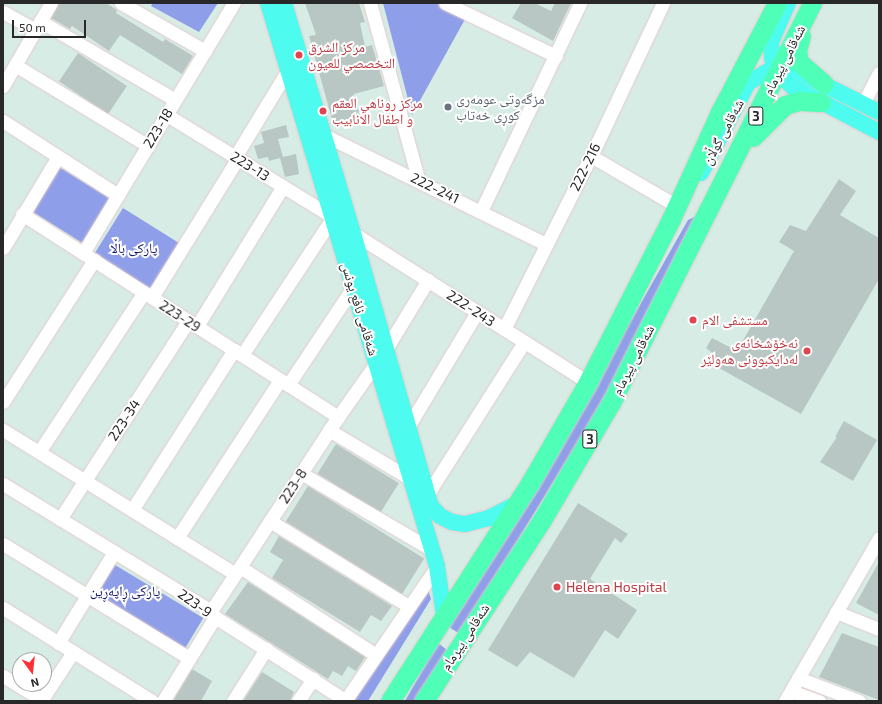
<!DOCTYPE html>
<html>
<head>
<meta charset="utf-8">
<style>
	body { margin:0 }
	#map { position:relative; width:882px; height:704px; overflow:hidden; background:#d8ece6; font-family:"Exo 2","Noto Naskh Arabic",sans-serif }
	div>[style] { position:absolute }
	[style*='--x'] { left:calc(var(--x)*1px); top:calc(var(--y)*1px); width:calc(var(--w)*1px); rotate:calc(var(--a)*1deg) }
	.green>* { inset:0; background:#8f9ee8; transform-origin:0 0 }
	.building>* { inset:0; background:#b8c7c3; transform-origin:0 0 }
	.roads { filter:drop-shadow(0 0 1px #e3cdcd) drop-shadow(0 0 1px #e3cdcd) }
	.minor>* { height:13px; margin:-6.5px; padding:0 6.5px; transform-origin:6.5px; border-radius:6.5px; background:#fff }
	.major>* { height:16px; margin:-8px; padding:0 8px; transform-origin:8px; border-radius:8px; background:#4dfcef }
	.highway>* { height:19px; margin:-9.5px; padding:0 9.5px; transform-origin:9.5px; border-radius:9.5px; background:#4fffb8 }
	.dots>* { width:11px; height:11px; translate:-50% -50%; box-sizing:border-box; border:2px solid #fff; border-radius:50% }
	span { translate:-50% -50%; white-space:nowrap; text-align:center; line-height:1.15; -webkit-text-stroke:4px #fff; paint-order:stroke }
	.shield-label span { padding:1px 3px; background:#fff; border:1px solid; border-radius:3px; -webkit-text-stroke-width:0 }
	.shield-label { font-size:13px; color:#282828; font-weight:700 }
	.health-label { font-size:14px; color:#be3a42 }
	.left { translate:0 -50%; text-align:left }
	.right { translate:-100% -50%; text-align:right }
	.street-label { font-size:14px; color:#282828 }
	.worship-label { font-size:14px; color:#5b616d }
	.park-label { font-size:14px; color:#131769 }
	.frame { position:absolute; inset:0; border:4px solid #282828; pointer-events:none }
	.north { position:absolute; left:12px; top:652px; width:40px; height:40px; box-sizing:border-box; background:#fff; border:1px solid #a9a9a9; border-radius:50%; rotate:165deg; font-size:11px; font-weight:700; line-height:16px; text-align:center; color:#282828 }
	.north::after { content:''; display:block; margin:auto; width:14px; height:18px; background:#ff3136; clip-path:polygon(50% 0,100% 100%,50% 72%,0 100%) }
	.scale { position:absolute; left:12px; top:20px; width:74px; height:18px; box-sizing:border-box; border:2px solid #282828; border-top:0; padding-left:5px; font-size:12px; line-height:14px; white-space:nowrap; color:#282828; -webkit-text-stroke:3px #fff; paint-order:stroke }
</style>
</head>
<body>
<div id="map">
	<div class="green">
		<i style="clip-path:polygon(153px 3px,218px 3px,199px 32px,151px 6px)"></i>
		<i style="clip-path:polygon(383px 3px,449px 3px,469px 12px,412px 115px)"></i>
		<i style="left:59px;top:167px;width:60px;height:52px;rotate:32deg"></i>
		<i style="left:123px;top:208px;width:67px;height:57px;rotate:32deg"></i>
		<i style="clip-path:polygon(698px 215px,610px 390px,460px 634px,449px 627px,595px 384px,688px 220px)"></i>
		<i style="left:115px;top:565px;width:103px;height:35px;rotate:31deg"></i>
		<i style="clip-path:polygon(426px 583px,431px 599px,368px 701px,351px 701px)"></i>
		<i style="clip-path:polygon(438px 643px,447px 650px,415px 701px,405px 701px)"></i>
	</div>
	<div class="building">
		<i style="clip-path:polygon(59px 3px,106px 3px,117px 10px,116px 13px,163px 42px,165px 39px,193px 56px,182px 74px,120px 35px,109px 51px,72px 26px,70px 29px,51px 18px)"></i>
		<i style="clip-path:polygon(305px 3px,359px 3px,365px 22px,360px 23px,365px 47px,372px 45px,384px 86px,354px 94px,360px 116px,333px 123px,309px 36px,316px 35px)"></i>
		<i style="clip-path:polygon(521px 3px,535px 3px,551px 11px,555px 3px,571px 3px,553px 41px,512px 18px)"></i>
		<i style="left:78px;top:53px;width:59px;height:34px;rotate:34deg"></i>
		<i style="clip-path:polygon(286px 125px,289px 137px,278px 139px,283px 157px,296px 154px,299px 174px,285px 177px,280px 158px,269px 161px,268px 157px,258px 159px,254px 146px,264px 143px,261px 132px)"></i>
		<i style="clip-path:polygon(839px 179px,856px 191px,840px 215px,879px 238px,879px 279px,801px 414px,712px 364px,715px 355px,706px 348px,712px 338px,737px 351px,794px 251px,779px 242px,790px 225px,806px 231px)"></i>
		<i style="clip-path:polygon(844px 421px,877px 440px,853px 481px,820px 462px,837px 437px,835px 437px)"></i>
		<i style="left:336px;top:444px;width:74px;height:35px;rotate:32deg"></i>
		<i style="left:308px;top:486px;width:137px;height:42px;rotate:32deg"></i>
		<i style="clip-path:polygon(578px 503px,628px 534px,621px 543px,615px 538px,590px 579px,637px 610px,618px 639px,605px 630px,574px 678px,530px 652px,517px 667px,488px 650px)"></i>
		<i style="clip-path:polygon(279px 536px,392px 606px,381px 621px,371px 615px,360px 632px,272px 578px,283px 560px,270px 552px)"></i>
		<i style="clip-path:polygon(879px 562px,879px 615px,856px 603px)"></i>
		<i style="clip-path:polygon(248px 582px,365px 657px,356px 671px,348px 666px,342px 676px,333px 671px,328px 679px,225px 614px)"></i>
		<i style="clip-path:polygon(842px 633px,879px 647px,879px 700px,819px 677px)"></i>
		<i style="clip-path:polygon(192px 669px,212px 681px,201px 701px,173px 701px)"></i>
		<i style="clip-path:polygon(262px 672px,294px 692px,290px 701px,243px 701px)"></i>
	</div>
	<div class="roads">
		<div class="minor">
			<i style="--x:121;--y:3;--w:97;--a:29.7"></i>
			<i style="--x:370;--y:3;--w:182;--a:74.7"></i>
			<i style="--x:445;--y:3;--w:123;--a:25.5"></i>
			<i style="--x:3;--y:12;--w:37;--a:29"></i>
			<i style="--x:40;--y:21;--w:156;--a:30.3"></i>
			<i style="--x:15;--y:65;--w:156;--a:31.3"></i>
			<i style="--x:3;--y:86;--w:96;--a:-60"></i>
			<i style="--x:863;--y:104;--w:35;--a:-63"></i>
			<i style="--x:167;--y:115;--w:195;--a:31.6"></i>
			<i style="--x:333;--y:217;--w:165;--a:123.4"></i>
			<i style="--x:3;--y:121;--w:137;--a:32.8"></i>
			<i style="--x:322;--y:134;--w:250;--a:26.2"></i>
			<i style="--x:591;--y:156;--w:99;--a:30.2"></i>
			<i style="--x:235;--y:157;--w:102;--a:-58.7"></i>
			<i style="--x:481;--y:211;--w:230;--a:-64.5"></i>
			<i style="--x:22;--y:214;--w:376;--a:32.7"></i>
			<i style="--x:353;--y:233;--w:278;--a:32.4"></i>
			<i style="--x:3;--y:248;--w:106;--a:-58.9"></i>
			<i style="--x:83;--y:253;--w:292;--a:-58.9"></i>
			<i style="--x:152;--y:297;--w:163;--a:-58.3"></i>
			<i style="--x:197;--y:326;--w:164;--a:-58.4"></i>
			<i style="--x:504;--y:329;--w:194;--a:-63.3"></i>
			<i style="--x:591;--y:156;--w:169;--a:-64.8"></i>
			<i style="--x:288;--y:385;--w:118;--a:-56.4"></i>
			<i style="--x:3;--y:402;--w:169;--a:-57.3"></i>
			<i style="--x:408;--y:427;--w:134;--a:-59"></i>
			<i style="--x:3;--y:430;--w:273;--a:31.8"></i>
			<i style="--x:329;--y:430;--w:96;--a:30.9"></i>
			<i style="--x:39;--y:452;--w:191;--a:-56.7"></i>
			<i style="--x:301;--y:473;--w:152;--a:30.4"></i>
			<i style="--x:3;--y:484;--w:244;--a:31.4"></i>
			<i style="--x:211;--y:611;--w:7;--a:56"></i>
			<i style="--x:215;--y:617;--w:154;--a:32.6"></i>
			<i style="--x:427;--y:495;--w:181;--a:-57.6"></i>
			<i style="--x:132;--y:510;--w:190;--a:-57.5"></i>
			<i style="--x:60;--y:519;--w:236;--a:-57.1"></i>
			<i style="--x:270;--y:521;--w:162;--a:31.6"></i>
			<i style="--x:177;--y:538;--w:189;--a:-56.9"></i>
			<i style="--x:3;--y:544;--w:218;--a:31.5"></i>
			<i style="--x:240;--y:567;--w:162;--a:32.9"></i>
			<i style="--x:3;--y:608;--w:176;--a:32"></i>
			<i style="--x:211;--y:611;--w:232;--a:-56.8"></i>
			<i style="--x:338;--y:417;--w:83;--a:-54.8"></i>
			<i style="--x:386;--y:349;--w:81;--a:-58.7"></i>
			<i style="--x:836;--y:612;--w:46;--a:21.6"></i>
			<i style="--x:58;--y:643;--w:107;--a:-58.4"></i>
			<i style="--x:3;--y:676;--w:48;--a:31.4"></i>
			<i style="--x:798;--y:678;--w:65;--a:20.7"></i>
			<i style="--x:791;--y:691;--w:30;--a:20"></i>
			<i style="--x:41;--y:701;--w:59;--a:-56.9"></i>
			<i style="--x:163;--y:701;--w:99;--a:-58.2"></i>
			<i style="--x:233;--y:701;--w:62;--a:-57.6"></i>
			<i style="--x:298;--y:701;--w:27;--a:-56"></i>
			<i style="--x:345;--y:701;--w:163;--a:-55.7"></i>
			<i style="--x:785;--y:701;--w:188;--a:-60"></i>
		</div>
		<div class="major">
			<i style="--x:268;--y:3;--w:588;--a:73.29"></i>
			<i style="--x:437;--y:566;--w:50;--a:82"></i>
			<i style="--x:284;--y:3;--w:240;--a:73.3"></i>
			<i style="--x:353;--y:233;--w:284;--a:74.1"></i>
			<i style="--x:431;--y:506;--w:13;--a:48"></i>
			<i style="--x:440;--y:516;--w:13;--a:27"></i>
			<i style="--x:452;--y:522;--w:13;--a:9"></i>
			<i style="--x:465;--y:524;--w:25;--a:-14"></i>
			<i style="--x:489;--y:518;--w:31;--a:-27"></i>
			<i style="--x:788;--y:3;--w:43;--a:113.6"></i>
			<i style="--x:771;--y:42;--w:16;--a:86"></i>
			<i style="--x:772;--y:58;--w:19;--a:65"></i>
			<i style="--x:780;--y:75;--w:18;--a:43"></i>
			<i style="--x:793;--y:87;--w:97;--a:27.6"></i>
			<i style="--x:701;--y:173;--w:102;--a:-62.4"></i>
			<i style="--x:748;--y:83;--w:26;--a:-31"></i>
			<i style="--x:770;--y:70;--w:14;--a:-8"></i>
			<i style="--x:784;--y:68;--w:16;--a:15"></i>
			<i style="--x:799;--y:72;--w:89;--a:26.6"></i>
		</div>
		<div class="highway">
			<i style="--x:801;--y:36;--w:16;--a:105"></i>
			<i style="--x:797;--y:51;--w:11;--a:80"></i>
			<i style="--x:799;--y:62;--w:33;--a:41"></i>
			<i style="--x:753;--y:137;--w:45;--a:-45"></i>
			<i style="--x:785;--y:105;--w:15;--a:-16"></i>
			<i style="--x:799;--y:101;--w:22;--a:3"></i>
			<i style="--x:390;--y:701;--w:259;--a:-57.3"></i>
			<i style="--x:530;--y:483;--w:116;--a:-60.1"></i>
			<i style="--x:588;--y:382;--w:183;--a:-63"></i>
			<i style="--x:671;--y:219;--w:118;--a:-65.4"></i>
			<i style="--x:720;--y:112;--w:123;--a:-62.4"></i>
			<i style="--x:424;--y:701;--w:216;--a:-56.9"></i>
			<i style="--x:542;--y:520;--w:136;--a:-59.5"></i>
			<i style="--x:611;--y:403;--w:448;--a:-63.3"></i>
		</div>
	</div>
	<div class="dots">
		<i style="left:299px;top:55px;background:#e0444e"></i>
		<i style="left:448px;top:107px;background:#6b7280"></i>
		<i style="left:323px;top:111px;background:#e0444e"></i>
		<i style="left:693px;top:320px;background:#e0444e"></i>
		<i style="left:807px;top:351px;background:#e0444e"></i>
		<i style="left:557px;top:587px;background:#e0444e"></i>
	</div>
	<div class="shield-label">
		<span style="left:756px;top:116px">3</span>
		<span style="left:590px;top:439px">3</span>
	</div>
	<div class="health-label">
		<span class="left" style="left:308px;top:55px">مركز الشرق<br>التخصصي للعيون</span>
		<span class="left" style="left:332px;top:111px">مركز روناهي العقم<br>و اطفال الانابيب</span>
		<span class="left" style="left:702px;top:320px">مستشفى الام</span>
		<span class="right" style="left:798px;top:351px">نەخۆشخانەی<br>لەدایکبوونی هەولێر</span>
		<span class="left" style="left:566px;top:587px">Helena Hospital</span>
	</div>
	<div class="street-label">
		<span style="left:784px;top:60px;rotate:-63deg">شەقامی پیرمام</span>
		<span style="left:158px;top:128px;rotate:-59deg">223-18</span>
		<span style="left:723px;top:132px;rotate:-62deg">شەقامی گوڵان</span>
		<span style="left:250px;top:166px;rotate:32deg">223-13</span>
		<span style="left:585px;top:167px;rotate:-64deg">222-216</span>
		<span style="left:435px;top:188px;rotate:26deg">222-241</span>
		<span style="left:471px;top:308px;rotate:33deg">222-243</span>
		<span style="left:360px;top:309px;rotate:73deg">شەقامی نافع یونس</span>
		<span style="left:180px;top:316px;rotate:33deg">223-29</span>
		<span style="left:633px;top:360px;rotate:-63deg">شەقامی پیرمام</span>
		<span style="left:124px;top:420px;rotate:-57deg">223-34</span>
		<span style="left:293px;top:486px;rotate:-57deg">223-8</span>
		<span style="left:195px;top:603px;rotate:35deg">223-9</span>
		<span style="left:465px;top:637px;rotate:-57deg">شەقامی پیرمام</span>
	</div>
	<div class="worship-label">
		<span class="left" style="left:456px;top:107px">مزگەوتی عومەری<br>کوڕی خەتاب</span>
	</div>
	<div class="park-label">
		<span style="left:134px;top:248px">پارکی باڵا</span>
		<span style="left:125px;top:591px">پارکی ڕاپەڕین</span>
	</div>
	<div class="frame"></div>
	<div class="north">N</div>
	<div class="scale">50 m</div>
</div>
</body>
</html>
